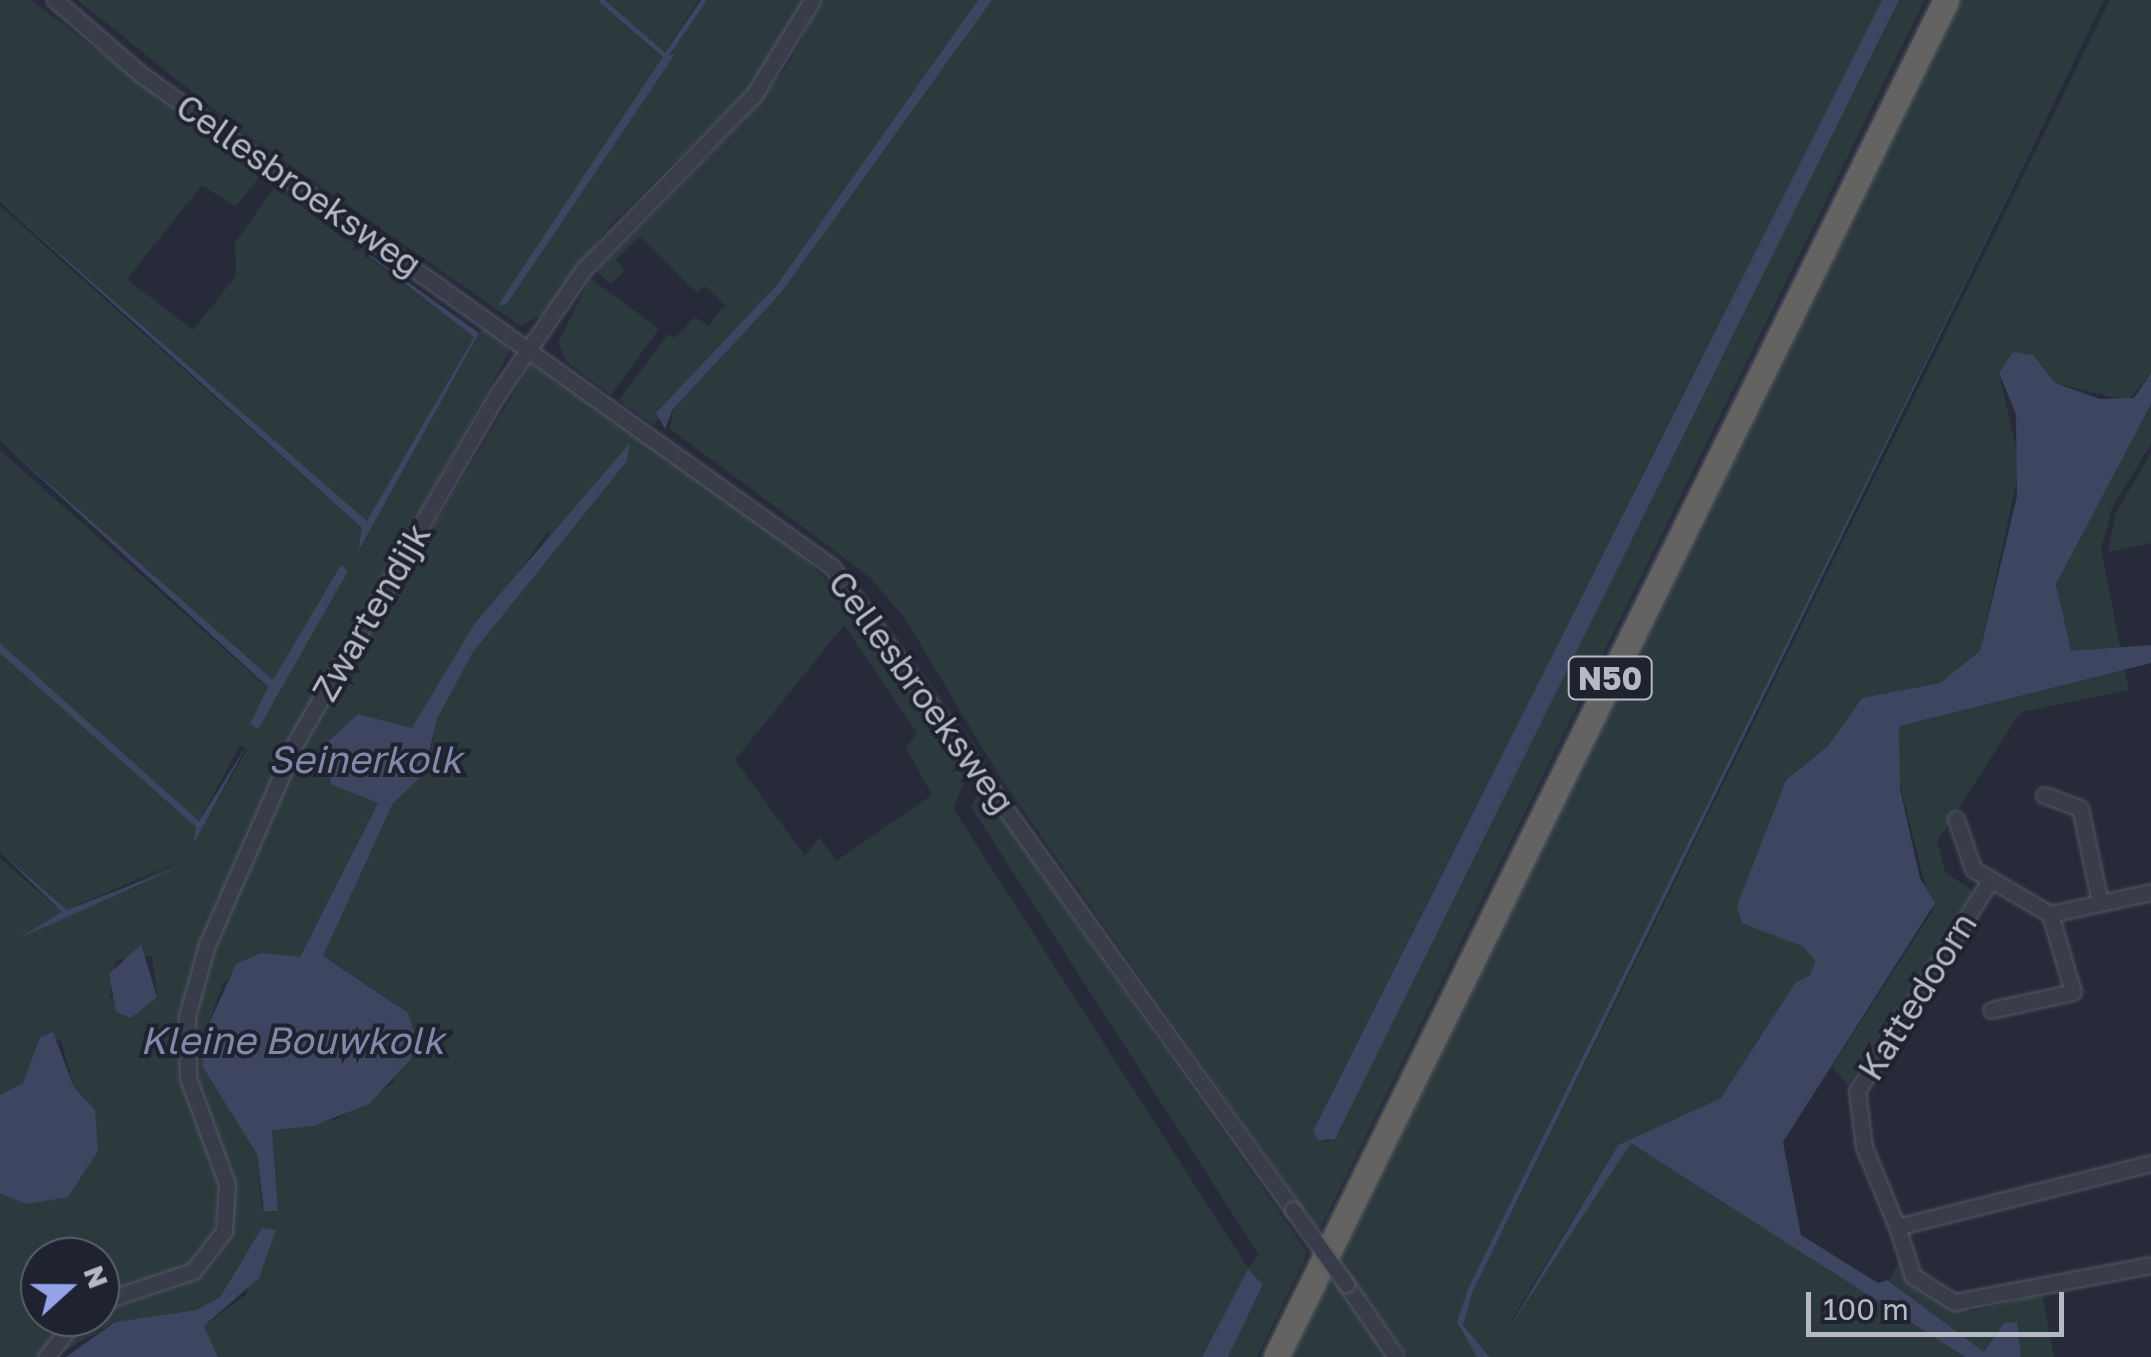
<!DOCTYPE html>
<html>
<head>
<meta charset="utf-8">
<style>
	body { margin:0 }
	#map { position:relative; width:2151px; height:1357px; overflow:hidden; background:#262a39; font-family:"Golos Text",sans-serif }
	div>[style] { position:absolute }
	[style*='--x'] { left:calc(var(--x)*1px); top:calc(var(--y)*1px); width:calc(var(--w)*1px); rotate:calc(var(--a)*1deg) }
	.green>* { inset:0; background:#2c3a3e }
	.water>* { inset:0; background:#3e4560 }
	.stream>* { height:5px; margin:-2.5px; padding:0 2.5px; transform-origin:2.5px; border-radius:2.5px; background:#3e4560 }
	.roads { filter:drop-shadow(0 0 2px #555865) drop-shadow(0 0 2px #555865) }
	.minor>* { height:15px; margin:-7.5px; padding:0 7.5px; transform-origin:7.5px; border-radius:7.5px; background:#393d4a }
	.trunk>* { height:25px; margin:-12.5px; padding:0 12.5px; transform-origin:12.5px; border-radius:12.5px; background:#646361 }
	.bridges { filter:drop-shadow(0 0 2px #555865) drop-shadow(0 0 2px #555865) }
	.minor-bridge>* { height:15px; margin:-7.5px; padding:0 7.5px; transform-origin:7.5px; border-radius:7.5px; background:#393d4a }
	span { translate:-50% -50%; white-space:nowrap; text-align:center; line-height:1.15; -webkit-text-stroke:8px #1f222f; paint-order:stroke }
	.shield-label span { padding:2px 8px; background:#1f222f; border:2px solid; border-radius:8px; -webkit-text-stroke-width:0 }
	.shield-label { font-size:32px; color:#b5b8c5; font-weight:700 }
	.street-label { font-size:35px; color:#b5b8c5 }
	.water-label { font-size:38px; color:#8189aa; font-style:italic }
	.north { position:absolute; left:20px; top:1237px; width:100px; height:100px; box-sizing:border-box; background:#1f222f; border:2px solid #5b5e6b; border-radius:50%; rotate:69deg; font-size:28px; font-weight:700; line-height:40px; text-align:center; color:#b5b8c5 }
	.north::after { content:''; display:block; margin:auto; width:35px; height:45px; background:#95a3ea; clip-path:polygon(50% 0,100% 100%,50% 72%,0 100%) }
	.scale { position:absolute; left:1806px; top:1292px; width:258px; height:45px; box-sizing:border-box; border:5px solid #b5b8c5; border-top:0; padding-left:12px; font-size:30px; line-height:35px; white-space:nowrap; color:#b5b8c5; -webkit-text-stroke:8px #1f222f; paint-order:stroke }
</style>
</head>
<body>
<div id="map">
	<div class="green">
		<i style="clip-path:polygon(0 0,31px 0,261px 175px,235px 207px,202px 185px,127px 279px,193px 330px,236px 276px,235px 243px,275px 186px,474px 337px,367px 522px,0 202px)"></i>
		<i style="clip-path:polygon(77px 0,597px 0,662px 58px,499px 304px,506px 305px,706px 0,807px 0,748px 90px,611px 224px,543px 314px,520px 326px,236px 127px)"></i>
		<i style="clip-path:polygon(603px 0,699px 0,664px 53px)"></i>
		<i style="clip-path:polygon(822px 0,978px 0,776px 286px,654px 425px,619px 400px,668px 334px,675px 338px,695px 317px,708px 326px,725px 305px,705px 286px,697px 293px,640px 237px,616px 260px,625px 270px,611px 284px,596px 271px,741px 123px,786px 68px)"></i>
		<i style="clip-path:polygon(992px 0,1882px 0,1313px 1131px,1328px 1143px,1899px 0,1925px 0,1319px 1231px,999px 776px,906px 620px,870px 577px,670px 429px,673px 409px,781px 293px)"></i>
		<i style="clip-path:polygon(1950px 0,2104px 0,1468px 1289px,1457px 1322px,1477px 1357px,1408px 1357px,1336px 1256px)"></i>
		<i style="clip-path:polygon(2110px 0,2151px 0,2151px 373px,2128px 401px,2055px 383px,2024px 353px,1999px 373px,2020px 466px,1980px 651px,1940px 683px,1862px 698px,1828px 746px,1786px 780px,1742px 922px,1804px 947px,1815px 961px,1809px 976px,1795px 983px,1721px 1098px,1618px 1145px,1505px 1331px,1631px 1142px,1965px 1357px,1490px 1357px,1463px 1325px,1473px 1291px)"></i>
		<i style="clip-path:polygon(evenodd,0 206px,363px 529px,359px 551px,479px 333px,487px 326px,510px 351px,290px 743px,211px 921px,179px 1036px,181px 1078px,220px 1181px,214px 1237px,192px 1264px,100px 1297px,100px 1257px,40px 1257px,40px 1317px,72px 1317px,40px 1357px,0 1357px,0 1193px,87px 1100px,74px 1087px,61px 1040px,40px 1038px,23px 1083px,0 1095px,0 858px,63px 913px,19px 939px,180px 861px,67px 910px,0 852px,0 650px,196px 827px,192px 845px,247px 749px,240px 745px,199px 821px,0 643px,0 450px,268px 688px,250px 724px,281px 688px,0 441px,0 206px,152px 956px,157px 997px,110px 998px,116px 960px,152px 956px)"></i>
		<i style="clip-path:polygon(590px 278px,659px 329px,611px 395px,567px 362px,558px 343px)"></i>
		<i style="clip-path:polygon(evenodd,531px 365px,567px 381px,800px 554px,865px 620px,969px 770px,953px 808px,1248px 1268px,1259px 1255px,971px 807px,981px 788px,1308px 1253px,1257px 1357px,1228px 1357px,1263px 1286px,1248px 1269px,1202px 1357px,218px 1357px,204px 1326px,246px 1295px,262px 1229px,220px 1297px,196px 1310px,115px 1322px,54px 1357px,88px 1317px,197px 1277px,226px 1243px,234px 1183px,194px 1077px,193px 1016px,210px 955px,313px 725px,531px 365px,547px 532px,559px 542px,473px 652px,437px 719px,429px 759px,393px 803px,323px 956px,398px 1006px,394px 1083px,337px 1119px,272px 1130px,278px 1210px,262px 1207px,257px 1154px,202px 1066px,207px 1028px,223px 984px,261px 953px,300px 957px,379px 802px,321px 759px,325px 743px,358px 714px,412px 729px,547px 532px,531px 365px,844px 625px,917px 733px,906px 748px,932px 795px,836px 861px,819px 837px,805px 856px,735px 760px,844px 625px)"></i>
		<i style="clip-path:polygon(2151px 404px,2151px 444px,2112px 508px,2101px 549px,2121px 651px,2079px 656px,2068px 647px,2056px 580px)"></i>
		<i style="clip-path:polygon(2151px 453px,2151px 543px,2108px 552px,2116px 512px)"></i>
		<i style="clip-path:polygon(2124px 667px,2129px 690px,2022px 712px,2014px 722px,1937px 842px,1945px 872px,1973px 891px,1848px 1085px,1832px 1066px,1932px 912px,1894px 761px,1899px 726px)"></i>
		<i style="clip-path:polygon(1899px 1262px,1970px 1312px,2042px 1294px,2054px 1357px,2021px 1357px,2017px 1323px,2004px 1323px,1985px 1353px,1889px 1280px)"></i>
		<i style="clip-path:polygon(1325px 1270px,1354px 1308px,1388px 1357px,1282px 1357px)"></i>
	</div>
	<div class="water">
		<i style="clip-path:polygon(978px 0,992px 0,781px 293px,673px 409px,665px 429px,656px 413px,776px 286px)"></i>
		<i style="clip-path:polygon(1882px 0,1899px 0,1335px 1139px,1318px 1140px,1313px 1131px)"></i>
		<i style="clip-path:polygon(2104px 0,1473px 1291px,1463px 1325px,1490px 1357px,1477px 1357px,1457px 1322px,1468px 1289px)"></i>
		<i style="clip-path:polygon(675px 54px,506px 305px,498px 305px,662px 58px)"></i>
		<i style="clip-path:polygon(0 202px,367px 521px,474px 337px,334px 229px,479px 333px,358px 552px,362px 528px)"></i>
		<i style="clip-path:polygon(2013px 352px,2033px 355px,2055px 383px,2100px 399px,2134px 398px,2151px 373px,2151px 404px,2056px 584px,2071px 651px,2151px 645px,2151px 663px,1899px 726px,1900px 789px,1920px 878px,1935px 903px,1783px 1142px,1801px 1235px,1878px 1283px,1888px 1280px,1984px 1352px,2004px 1323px,2017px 1322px,2021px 1357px,1965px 1357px,1631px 1143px,1504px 1336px,1618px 1145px,1721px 1098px,1795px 983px,1810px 975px,1815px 961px,1804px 947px,1742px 923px,1737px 906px,1786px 780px,1828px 746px,1862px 698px,1940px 683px,1980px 651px,2017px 496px,2016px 414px,1999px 373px)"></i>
		<i style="clip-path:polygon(0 441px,273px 680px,341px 565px,348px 571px,258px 729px,250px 724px,268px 687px)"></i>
		<i style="clip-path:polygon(630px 443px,627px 461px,473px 652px,437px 719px,424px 774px,393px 803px,323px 956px,408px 1013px,417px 1043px,410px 1060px,369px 1104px,313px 1126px,272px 1130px,278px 1211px,264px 1211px,257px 1154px,202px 1066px,207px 1028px,236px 964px,261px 953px,300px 957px,378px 803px,331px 784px,325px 744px,358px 714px,412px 728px,475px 623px)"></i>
		<i style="clip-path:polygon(0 643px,199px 821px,247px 745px,193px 845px,196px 827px,0 653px)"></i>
		<i style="clip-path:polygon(0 852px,67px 910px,185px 864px,18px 939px,62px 912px)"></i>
		<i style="clip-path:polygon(141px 944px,157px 997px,131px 1018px,116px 1012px,109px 974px)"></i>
		<i style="clip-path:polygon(53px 1032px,74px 1087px,95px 1110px,98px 1151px,68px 1197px,26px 1204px,0 1193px,0 1095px,23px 1083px,40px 1037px)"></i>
		<i style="clip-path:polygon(262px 1228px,276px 1230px,259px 1278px,204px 1326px,218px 1357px,66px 1357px,115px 1322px,196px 1310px,220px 1297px)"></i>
		<i style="clip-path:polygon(1248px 1269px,1263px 1285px,1228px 1357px,1202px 1357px)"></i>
	</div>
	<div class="stream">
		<i style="--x:601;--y:0;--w:85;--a:41.2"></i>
		<i style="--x:665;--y:56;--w:68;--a:-55.8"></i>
	</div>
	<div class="roads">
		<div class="minor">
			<i style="--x:55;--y:0;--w:115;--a:40.8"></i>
			<i style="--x:142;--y:75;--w:847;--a:35.49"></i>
			<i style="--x:832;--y:567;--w:791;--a:54.36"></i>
			<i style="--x:2044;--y:795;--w:38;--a:20"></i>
			<i style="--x:2080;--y:808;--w:96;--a:78"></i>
			<i style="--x:1956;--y:819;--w:53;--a:71.2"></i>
			<i style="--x:1973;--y:869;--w:89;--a:30.3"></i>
			<i style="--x:2050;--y:914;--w:103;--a:-12.3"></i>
			<i style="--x:1991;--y:1010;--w:84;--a:-12.4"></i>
			<i style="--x:2073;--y:992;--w:81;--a:-106.4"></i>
			<i style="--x:2151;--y:1163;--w:262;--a:165.9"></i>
			<i style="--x:1897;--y:1227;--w:52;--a:71.9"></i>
			<i style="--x:1913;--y:1276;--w:49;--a:32.4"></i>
			<i style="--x:1954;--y:1302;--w:200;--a:-10.6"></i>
			<i style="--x:1897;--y:1227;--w:87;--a:-112.4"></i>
			<i style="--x:1864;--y:1147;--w:56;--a:-97.1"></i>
			<i style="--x:1857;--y:1091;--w:247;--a:-57.7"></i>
			<i style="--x:1346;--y:1284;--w:88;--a:55.6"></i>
			<i style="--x:100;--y:1302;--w:98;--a:-18.4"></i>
			<i style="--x:193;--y:1271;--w:51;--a:-52.2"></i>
			<i style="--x:224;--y:1231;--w:47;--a:-86.3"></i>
			<i style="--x:227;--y:1184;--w:113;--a:-110.2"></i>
			<i style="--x:188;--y:1078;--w:62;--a:-90.9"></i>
			<i style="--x:187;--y:1016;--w:74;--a:-74.3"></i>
			<i style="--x:207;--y:945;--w:224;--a:-66.3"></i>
			<i style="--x:297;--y:740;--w:399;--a:-59.9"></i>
			<i style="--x:497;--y:395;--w:153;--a:-55.4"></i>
			<i style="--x:584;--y:269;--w:243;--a:-45.7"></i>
			<i style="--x:754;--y:95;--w:111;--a:-58.6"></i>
			<i style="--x:46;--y:1357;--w:51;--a:-51.3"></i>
		</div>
		<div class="trunk">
			<i style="--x:1276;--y:1357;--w:1513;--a:-63.72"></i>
		</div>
	</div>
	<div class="bridges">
		<div class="minor-bridge">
			<i style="--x:1293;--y:1210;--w:91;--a:54.4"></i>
		</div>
	</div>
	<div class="shield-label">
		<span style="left:1610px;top:678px">N50</span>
	</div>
	<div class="street-label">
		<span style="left:299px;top:185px;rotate:35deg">Cellesbroeksweg</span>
		<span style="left:371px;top:612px;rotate:-60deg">Zwartendijk</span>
		<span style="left:922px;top:692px;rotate:54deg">Cellesbroeksweg</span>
		<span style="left:1917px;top:996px;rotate:-58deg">Kattedoorn</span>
	</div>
	<div class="water-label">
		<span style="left:365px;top:759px">Seinerkolk</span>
		<span style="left:292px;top:1040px">Kleine Bouwkolk</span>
	</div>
	<div class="north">N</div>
	<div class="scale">100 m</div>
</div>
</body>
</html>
